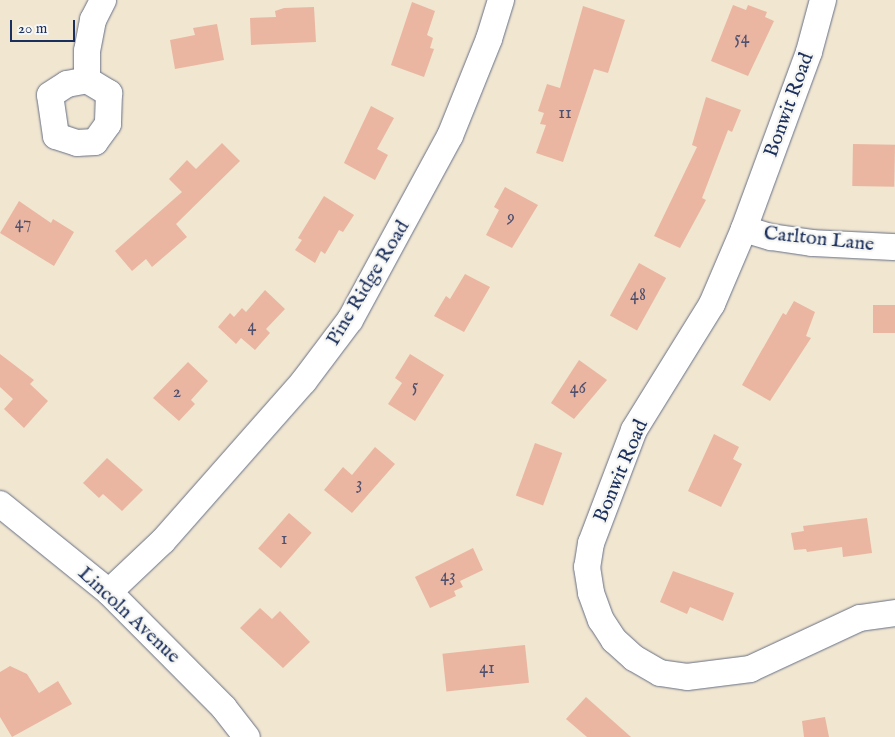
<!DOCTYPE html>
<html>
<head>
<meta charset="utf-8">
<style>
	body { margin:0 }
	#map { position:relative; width:895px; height:737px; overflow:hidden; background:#f1e6d0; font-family:"IM FELL English",serif }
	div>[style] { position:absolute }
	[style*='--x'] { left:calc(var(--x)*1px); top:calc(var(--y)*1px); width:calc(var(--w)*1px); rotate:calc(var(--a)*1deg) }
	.building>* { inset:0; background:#eab6a1; transform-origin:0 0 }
	.roads { filter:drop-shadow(0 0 1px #666f86) drop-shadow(0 0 1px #666f86) }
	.minor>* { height:26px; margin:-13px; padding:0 13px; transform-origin:13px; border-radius:13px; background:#fff }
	span { translate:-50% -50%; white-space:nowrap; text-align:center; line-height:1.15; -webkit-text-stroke:4.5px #f6f6f2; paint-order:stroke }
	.number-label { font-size:18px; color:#4f516f }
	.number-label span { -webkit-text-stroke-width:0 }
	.street-label { font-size:20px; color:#1b2f5e }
	.scale { position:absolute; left:10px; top:20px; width:65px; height:22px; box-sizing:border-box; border:2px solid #1b2f5e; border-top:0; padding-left:6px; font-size:15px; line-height:18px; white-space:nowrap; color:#1b2f5e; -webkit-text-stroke:4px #f6f6f2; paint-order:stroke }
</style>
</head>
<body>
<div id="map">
	<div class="building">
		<i style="clip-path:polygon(412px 2px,435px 11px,427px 35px,433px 38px,430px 48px,434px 49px,424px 77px,391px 65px)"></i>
		<i style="clip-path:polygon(733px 5px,746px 10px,748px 5px,767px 12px,765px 17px,774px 21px,748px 76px,711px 61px)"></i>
		<i style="clip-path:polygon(583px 6px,625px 20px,608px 73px,594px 69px,563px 162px,536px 153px,546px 125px,540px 124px,544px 113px,538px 111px,547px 84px,560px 88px)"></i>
		<i style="clip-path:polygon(314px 7px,316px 42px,251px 45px,250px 18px,276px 17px,275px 11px,284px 8px)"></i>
		<i style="clip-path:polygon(217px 24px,224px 60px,175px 69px,170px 40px,195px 35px,193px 28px)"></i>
		<i style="clip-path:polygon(706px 97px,741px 110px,732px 132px,728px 130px,702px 198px,706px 200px,680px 248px,654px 236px,697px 147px,692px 145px)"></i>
		<i style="clip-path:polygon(371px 106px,394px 118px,377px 149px,388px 155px,375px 180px,344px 163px)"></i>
		<i style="clip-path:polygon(222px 143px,240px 161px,176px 224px,187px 237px,152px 267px,146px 259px,132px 271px,115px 251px,182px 192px,169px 179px,187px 160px,196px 169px)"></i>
		<i style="left:853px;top:144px;width:42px;height:42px;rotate:1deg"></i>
		<i style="clip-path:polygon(505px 187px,538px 205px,512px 248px,486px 235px,499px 210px,494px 207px)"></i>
		<i style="clip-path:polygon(324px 196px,354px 215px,343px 232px,339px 230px,325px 254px,321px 251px,315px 263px,295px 250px,302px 240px,298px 238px)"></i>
		<i style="clip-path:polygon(19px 201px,51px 223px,53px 219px,74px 232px,54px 266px,0 233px)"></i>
		<i style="left:639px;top:263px;width:31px;height:60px;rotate:29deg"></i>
		<i style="clip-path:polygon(465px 274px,490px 287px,464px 332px,434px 316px,446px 296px,450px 299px)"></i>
		<i style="clip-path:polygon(265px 290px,285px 309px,266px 329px,270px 333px,255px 350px,241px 338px,236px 344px,218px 327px,230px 313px,234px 317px,242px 308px,246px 312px)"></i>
		<i style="clip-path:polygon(794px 301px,815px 312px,806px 336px,811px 338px,770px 401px,742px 385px,783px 313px,786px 315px)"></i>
		<i style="left:873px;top:305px;width:22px;height:28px"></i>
		<i style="clip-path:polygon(0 354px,34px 380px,30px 384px,48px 401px,24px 428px,4px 409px,13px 399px,0 387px)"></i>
		<i style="clip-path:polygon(410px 354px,444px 375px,415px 421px,388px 404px,402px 383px,395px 378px)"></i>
		<i style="clip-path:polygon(579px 360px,607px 380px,574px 419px,551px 403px)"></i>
		<i style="clip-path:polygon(188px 362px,208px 381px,191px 400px,195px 404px,179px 421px,153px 398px)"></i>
		<i style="clip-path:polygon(714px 434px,739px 447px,733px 459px,742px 464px,721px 507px,688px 491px)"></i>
		<i style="left:535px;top:443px;width:29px;height:56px;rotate:20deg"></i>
		<i style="clip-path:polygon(375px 447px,395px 464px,352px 513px,324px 490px,343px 467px,352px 475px)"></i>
		<i style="clip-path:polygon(107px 458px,143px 490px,122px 511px,103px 494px,99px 498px,83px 483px)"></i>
		<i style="left:289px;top:513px;width:30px;height:47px;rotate:41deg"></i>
		<i style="clip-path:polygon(867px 518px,872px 553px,843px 557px,842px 547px,807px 552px,806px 549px,794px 550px,791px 533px,804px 531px,803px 526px)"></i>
		<i style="clip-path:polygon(473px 548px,483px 570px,460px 581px,463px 587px,454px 591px,456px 596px,430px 608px,415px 577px)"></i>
		<i style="clip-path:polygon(673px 571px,734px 593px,723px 621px,690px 607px,687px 614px,660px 602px)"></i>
		<i style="clip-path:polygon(260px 608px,272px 619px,280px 611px,310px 642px,283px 668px,240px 628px)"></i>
		<i style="left:525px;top:645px;width:38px;height:83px;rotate:84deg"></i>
		<i style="clip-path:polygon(10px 666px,27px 674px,39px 693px,58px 681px,72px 704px,12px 737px,0 717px,0 672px)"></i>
		<i style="clip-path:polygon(586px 697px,631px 737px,587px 737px,566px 719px)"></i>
		<i style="clip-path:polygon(825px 717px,829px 737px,804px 737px,802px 721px)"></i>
	</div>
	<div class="roads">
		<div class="minor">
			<i style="--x:823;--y:0;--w:54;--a:105.1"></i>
			<i style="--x:809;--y:52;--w:189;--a:110.2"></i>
			<i style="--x:744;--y:229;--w:82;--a:113.1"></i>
			<i style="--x:712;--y:304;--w:148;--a:121.8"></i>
			<i style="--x:634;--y:430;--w:121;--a:110.8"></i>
			<i style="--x:591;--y:543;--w:24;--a:99"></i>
			<i style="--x:587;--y:567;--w:26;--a:81"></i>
			<i style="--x:591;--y:593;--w:29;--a:70"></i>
			<i style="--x:601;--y:620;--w:24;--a:57"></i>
			<i style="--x:614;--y:640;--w:27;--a:42"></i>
			<i style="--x:634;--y:658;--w:30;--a:30"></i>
			<i style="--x:660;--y:673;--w:27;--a:8"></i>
			<i style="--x:687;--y:677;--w:64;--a:-7.2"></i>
			<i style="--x:750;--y:669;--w:121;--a:-24.9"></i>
			<i style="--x:860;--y:618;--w:35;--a:-8"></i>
			<i style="--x:87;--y:80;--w:26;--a:31"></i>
			<i style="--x:109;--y:93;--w:31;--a:92"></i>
			<i style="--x:108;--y:124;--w:22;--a:126"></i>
			<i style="--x:95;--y:142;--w:18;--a:177"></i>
			<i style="--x:77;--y:143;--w:22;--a:-162"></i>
			<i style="--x:56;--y:136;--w:41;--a:-98.3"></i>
			<i style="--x:50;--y:95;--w:20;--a:-33"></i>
			<i style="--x:67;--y:84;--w:20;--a:-11"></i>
			<i style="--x:87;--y:80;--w:29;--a:-90"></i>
			<i style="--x:87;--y:51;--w:32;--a:-79"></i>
			<i style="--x:93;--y:20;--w:22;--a:-63"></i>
			<i style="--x:744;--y:229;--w:28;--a:17"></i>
			<i style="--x:771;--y:237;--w:41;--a:8.3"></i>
			<i style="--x:812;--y:243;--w:83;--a:2.8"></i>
			<i style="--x:0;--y:504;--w:140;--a:38.9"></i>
			<i style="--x:109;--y:592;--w:163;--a:45.2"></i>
			<i style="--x:224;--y:708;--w:37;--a:52"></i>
			<i style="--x:109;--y:592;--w:74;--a:-43.4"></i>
			<i style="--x:163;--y:541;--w:213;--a:-48.6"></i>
			<i style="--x:304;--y:381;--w:76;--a:-53"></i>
			<i style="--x:350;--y:320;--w:209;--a:-61.5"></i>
			<i style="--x:450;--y:136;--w:105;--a:-68.1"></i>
			<i style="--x:489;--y:39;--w:41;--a:-72.9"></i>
		</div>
	</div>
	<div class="number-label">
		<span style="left:742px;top:39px">54</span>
		<span style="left:565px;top:114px">11</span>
		<span style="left:511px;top:218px">9</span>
		<span style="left:23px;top:224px">47</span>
		<span style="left:638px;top:296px">48</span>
		<span style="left:252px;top:327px">4</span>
		<span style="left:415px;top:387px">5</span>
		<span style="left:578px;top:389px">46</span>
		<span style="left:177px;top:393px">2</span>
		<span style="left:359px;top:485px">3</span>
		<span style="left:284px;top:540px">1</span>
		<span style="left:448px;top:577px">43</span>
		<span style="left:487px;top:669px">41</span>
	</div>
	<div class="street-label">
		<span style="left:789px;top:105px;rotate:-70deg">Bonwit Road</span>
		<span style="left:819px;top:239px;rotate:6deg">Carlton Lane</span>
		<span style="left:368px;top:283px;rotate:-59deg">Pine Ridge Road</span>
		<span style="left:621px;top:471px;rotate:-67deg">Bonwit Road</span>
		<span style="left:129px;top:615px;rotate:43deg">Lincoln Avenue</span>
	</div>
	<div class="scale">20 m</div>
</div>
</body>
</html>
